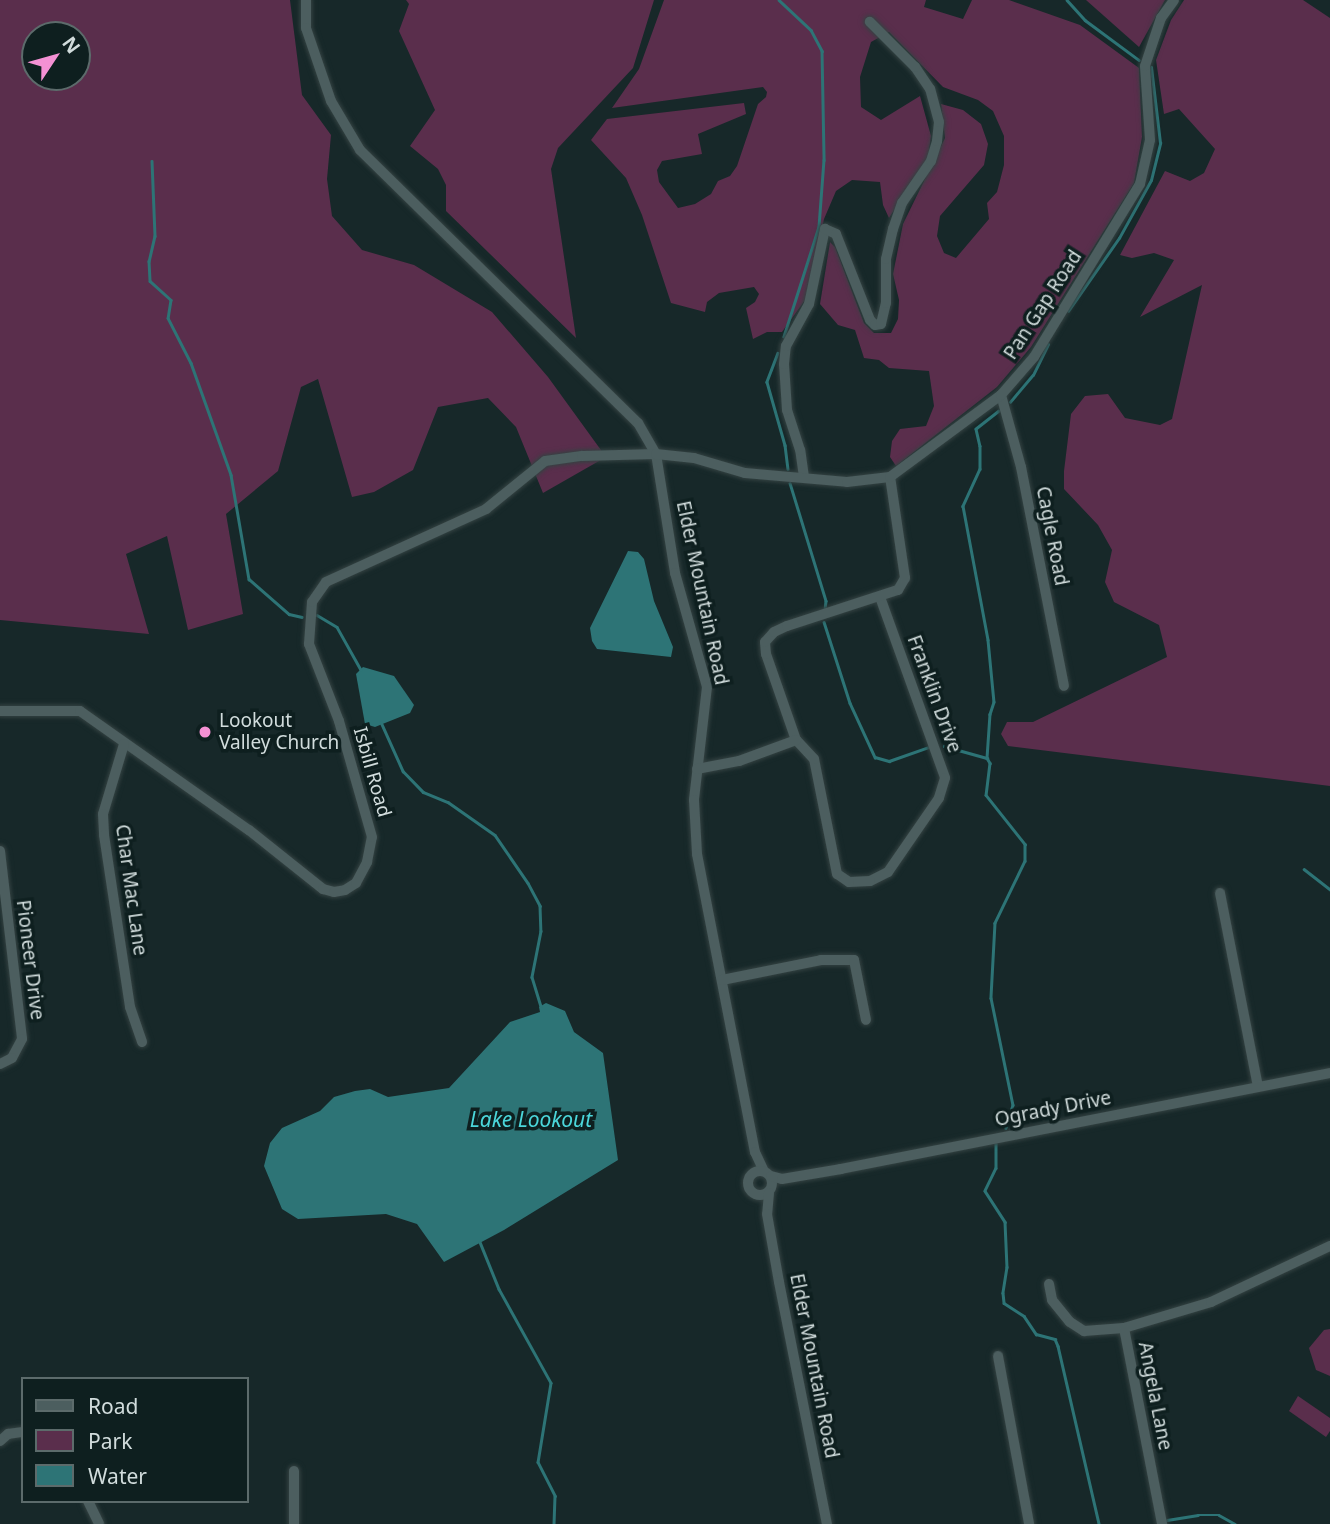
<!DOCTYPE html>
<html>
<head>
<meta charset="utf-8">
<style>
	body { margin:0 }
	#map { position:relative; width:1330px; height:1524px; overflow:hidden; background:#172829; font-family:"Noto Sans",sans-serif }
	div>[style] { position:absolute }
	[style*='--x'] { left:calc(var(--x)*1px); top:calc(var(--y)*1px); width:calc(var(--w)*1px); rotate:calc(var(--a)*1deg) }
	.green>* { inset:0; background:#5a2e4c }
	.water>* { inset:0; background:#2d7476 }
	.stream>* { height:2.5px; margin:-1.25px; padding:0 1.25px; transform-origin:1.25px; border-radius:1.25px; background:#2d7476 }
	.roads { filter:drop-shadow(0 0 2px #344242) drop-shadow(0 0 2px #344242) }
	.minor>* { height:10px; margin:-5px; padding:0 5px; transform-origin:5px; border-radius:5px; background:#4c5e5f }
	.minor>.ring { margin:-5px; padding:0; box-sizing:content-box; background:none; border:10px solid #4c5e5f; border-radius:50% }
	.dots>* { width:19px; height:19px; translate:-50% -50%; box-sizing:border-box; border:4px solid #0e1f1f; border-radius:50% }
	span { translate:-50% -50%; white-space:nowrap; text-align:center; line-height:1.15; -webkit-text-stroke:7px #0e1f1f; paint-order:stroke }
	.street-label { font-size:19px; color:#d1dcdc }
	.poi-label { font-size:19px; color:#d1dcdc }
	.left { translate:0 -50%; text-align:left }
	.water-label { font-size:21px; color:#4bd6da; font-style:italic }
	.legend { position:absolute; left:21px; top:1377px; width:228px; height:126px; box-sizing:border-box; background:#0e1f1f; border:2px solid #5c6b6b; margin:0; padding:9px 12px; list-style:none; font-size:21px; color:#d1dcdc }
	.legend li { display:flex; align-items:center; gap:14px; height:35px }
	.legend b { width:35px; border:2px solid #5c6b6b }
	.north { position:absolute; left:21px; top:21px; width:70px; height:70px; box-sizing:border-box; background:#0e1f1f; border:2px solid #5c6b6b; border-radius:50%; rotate:54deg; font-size:19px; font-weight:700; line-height:28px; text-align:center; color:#d1dcdc }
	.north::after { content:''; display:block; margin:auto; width:24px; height:32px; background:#f491d4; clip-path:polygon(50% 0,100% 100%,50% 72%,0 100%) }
</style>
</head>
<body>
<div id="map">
	<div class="green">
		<i style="clip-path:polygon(evenodd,0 0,290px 0,302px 95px,331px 135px,327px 179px,332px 216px,362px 250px,414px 265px,492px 312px,548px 377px,606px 457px,543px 493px,516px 427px,488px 398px,438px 407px,413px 470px,374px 492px,352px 497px,318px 379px,301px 387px,278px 471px,226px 514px,243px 614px,188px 630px,167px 536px,126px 554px,149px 634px,0 620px,0 0,35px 35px,77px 35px,77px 77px,35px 77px,35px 35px)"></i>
		<i style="clip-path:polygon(406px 0,654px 0,633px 68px,558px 148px,551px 169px,576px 338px,446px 211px,446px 185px,438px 169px,410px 146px,435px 110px,399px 31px,409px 4px)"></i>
		<i style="clip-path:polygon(664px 0,926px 0,924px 7px,963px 19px,972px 0,1009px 0,1080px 25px,1139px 68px,1142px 137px,1134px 183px,1031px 347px,997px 387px,896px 466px,890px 457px,892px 441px,900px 429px,926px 426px,934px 406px,929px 371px,889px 368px,879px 360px,864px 358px,855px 330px,838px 325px,820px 304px,830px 242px,835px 247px,864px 323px,874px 333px,891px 333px,898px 319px,899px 300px,893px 274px,903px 224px,945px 138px,941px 104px,963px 110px,981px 124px,988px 144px,984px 165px,940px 216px,937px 236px,944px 253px,956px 258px,989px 219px,987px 203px,997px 192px,1004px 165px,1004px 136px,993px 111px,978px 100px,943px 87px,889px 32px,871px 42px,860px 77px,861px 107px,881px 120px,920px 96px,931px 136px,928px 157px,889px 218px,883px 205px,880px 182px,852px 180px,836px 191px,824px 219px,808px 296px,782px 332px,767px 332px,753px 339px,746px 308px,755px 302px,759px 294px,754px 287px,719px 293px,707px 302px,705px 312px,671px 303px,642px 215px,626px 178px,591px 140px,607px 119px,744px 103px,746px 114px,698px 134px,702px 154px,662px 161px,657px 170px,659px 182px,678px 208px,695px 204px,711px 194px,718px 181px,730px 176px,737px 166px,758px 104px,766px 97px,767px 92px,763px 87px,612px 108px,639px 69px)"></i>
		<i style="clip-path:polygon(1086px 0,1165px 0,1139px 47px)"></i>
		<i style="clip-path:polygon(1184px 0,1303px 0,1330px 18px,1330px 786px,1008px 746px,1001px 734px,1007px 722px,1033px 722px,1167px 657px,1159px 625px,1114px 602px,1105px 582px,1112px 550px,1098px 525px,1064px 489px,1064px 471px,1071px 414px,1085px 396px,1108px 394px,1125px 418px,1160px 425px,1172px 419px,1202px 285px,1140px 317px,1174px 260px,1154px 253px,1132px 258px,1120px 255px,1165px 171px,1190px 181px,1204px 173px,1215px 149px,1179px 109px,1164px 114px,1156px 60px,1171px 20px)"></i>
		<i style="clip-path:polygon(1330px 1329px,1330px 1376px,1316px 1370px,1309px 1348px,1324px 1330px)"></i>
		<i style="clip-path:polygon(1298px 1396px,1330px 1418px,1330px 1431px,1326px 1437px,1289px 1411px)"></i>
	</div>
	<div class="water">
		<i style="clip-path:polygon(628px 551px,638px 552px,644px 559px,654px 601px,673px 647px,671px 657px,597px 649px,592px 641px,590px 628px)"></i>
		<i style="clip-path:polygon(363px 667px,394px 676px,414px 705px,410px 713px,375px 727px,365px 724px,356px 674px)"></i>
		<i style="clip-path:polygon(546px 1003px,565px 1011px,574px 1032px,603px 1053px,618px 1160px,504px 1230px,444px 1262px,417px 1224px,386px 1214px,298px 1219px,282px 1209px,264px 1166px,270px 1143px,282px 1128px,320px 1111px,334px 1097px,355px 1091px,370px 1089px,388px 1097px,449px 1088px,510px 1022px,540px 1012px,539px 1007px)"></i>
	</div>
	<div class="stream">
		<i style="--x:779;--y:0;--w:44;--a:43.2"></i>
		<i style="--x:811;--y:30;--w:24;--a:62"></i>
		<i style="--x:822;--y:51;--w:109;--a:88.9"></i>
		<i style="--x:824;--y:160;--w:67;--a:94.3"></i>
		<i style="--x:819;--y:227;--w:115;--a:107.7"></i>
		<i style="--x:1067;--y:0;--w:27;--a:48"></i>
		<i style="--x:1085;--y:20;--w:67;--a:36.5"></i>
		<i style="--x:152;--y:161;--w:75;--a:87.7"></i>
		<i style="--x:155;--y:236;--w:26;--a:103"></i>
		<i style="--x:149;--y:261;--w:20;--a:87"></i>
		<i style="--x:150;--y:281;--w:28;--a:42"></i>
		<i style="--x:171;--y:300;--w:18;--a:99"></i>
		<i style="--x:168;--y:318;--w:51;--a:62.9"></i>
		<i style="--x:191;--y:363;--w:119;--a:70.3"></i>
		<i style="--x:231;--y:475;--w:106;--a:80.2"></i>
		<i style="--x:249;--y:579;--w:53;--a:41.2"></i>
		<i style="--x:289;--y:614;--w:13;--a:13"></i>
		<i style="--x:1068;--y:311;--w:89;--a:-55.1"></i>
		<i style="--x:1119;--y:238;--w:66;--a:-61.1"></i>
		<i style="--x:1151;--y:180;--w:38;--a:-76"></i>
		<i style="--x:1160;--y:143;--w:76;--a:-96.8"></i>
		<i style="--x:778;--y:353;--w:31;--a:111"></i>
		<i style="--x:767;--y:382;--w:66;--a:74.1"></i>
		<i style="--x:785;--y:445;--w:24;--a:83"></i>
		<i style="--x:1010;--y:402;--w:35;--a:-50"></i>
		<i style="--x:1033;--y:375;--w:34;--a:-64"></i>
		<i style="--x:999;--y:411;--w:29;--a:142"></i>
		<i style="--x:976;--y:429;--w:17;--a:77"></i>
		<i style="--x:980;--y:446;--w:23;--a:90"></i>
		<i style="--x:980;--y:469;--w:41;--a:114.7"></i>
		<i style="--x:963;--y:506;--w:136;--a:79.4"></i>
		<i style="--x:988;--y:640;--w:62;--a:84.5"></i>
		<i style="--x:994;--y:702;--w:13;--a:108"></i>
		<i style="--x:990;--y:714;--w:44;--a:93.9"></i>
		<i style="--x:987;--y:758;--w:6;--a:59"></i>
		<i style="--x:990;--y:763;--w:32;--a:97"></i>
		<i style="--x:986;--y:795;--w:63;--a:51.5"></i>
		<i style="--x:1025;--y:844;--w:17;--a:90"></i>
		<i style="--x:1025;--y:861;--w:69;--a:115.8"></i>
		<i style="--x:995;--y:923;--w:75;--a:93.1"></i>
		<i style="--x:991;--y:998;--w:109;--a:78.4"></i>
		<i style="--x:1013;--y:1105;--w:24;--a:107"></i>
		<i style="--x:790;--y:483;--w:123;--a:73"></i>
		<i style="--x:826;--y:601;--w:9;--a:96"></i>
		<i style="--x:317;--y:615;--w:23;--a:31"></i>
		<i style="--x:337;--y:627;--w:49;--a:60.8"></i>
		<i style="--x:824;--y:622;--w:85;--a:72.2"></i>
		<i style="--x:850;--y:703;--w:60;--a:65.2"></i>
		<i style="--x:875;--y:757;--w:15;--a:16"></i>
		<i style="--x:889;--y:761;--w:42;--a:-19.3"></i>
		<i style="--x:381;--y:722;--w:54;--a:65.8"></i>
		<i style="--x:403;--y:771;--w:29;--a:46"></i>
		<i style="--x:423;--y:792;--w:27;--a:22"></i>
		<i style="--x:448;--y:802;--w:57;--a:35.1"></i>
		<i style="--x:495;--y:835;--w:58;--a:55.5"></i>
		<i style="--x:528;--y:883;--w:26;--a:62"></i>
		<i style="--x:540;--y:906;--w:25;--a:88"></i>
		<i style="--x:541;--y:931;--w:47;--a:101.1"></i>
		<i style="--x:532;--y:977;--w:30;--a:73"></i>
		<i style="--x:944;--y:746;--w:45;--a:15.6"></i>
		<i style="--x:1304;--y:869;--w:33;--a:38"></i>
		<i style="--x:996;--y:1144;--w:24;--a:90"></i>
		<i style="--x:996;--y:1168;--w:25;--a:116"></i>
		<i style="--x:985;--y:1191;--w:37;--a:57"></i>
		<i style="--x:1005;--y:1222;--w:45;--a:87.5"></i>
		<i style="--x:1007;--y:1267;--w:26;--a:99"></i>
		<i style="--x:1003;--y:1293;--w:10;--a:84"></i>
		<i style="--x:1004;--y:1303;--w:24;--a:33"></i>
		<i style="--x:1024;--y:1316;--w:22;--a:56"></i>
		<i style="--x:1036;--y:1334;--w:20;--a:15"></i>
		<i style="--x:1055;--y:1339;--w:8;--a:67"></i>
		<i style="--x:1058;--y:1346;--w:183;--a:77"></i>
		<i style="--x:480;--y:1242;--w:51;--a:68"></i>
		<i style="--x:499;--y:1289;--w:107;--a:61"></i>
		<i style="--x:551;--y:1383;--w:80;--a:99.3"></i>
		<i style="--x:538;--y:1462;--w:38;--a:63"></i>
		<i style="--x:555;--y:1496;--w:28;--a:92"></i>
		<i style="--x:1167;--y:1520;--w:31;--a:-9"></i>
		<i style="--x:1198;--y:1515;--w:21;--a:0"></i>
		<i style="--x:1219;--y:1515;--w:18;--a:29"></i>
	</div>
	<div class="roads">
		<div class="minor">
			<i style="--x:306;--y:0;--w:28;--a:90"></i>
			<i style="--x:306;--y:28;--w:77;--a:71.1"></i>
			<i style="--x:331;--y:101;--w:57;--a:59.4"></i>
			<i style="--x:360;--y:150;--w:390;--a:44.5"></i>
			<i style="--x:638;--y:423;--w:36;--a:60"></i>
			<i style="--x:656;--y:454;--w:121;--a:80.9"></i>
			<i style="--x:675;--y:573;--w:118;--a:74.3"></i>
			<i style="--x:707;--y:687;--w:114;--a:96.6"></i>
			<i style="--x:694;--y:800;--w:54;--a:86.8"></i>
			<i style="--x:697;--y:854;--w:304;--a:79"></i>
			<i style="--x:755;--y:1152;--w:21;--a:65"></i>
			<i style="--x:1001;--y:395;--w:75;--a:74.5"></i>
			<i style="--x:1021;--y:467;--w:223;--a:78.9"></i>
			<i style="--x:804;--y:477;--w:27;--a:-98"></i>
			<i style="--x:800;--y:450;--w:42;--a:-108"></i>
			<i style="--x:787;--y:410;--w:46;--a:-93.7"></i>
			<i style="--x:784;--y:364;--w:18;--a:-84"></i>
			<i style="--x:786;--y:346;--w:48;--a:-61.3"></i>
			<i style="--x:809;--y:304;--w:77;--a:-78"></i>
			<i style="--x:825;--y:229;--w:12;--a:24"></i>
			<i style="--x:836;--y:234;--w:92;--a:68.4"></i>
			<i style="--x:870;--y:320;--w:7;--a:45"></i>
			<i style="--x:875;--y:325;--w:6;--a:-9"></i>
			<i style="--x:881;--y:324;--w:22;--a:-77"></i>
			<i style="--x:886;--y:303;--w:44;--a:-90"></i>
			<i style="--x:886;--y:259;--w:31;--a:-77"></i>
			<i style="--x:893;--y:229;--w:28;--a:-71"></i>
			<i style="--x:902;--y:203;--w:51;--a:-55.4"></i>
			<i style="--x:931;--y:161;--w:21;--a:-73"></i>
			<i style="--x:937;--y:141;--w:19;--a:-84"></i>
			<i style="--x:939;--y:122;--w:34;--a:-105"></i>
			<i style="--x:930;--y:89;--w:27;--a:-124"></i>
			<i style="--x:915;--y:67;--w:64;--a:-135"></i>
			<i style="--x:880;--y:597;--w:192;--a:70.2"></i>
			<i style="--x:945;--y:778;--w:21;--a:107"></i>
			<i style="--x:939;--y:798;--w:90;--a:124.6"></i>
			<i style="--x:888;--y:872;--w:20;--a:153"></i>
			<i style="--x:870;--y:881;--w:21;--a:177"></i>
			<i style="--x:849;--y:882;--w:14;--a:-146"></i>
			<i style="--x:837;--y:874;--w:117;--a:-101.3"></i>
			<i style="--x:814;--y:759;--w:26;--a:-133"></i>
			<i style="--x:796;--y:740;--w:91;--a:-109.2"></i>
			<i style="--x:766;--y:654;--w:12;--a:-95"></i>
			<i style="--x:765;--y:642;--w:13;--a:-48"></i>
			<i style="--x:774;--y:632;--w:14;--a:-25"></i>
			<i style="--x:787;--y:626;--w:117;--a:-18"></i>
			<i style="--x:898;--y:590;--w:14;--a:-60"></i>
			<i style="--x:905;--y:578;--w:102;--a:-98.4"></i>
			<i style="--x:0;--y:711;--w:80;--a:0"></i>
			<i style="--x:80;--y:711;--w:207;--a:35.2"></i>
			<i style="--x:249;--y:830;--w:95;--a:38.6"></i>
			<i style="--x:323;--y:889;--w:11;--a:15"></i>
			<i style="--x:334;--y:892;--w:11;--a:-10"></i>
			<i style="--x:345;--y:890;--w:13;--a:-32"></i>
			<i style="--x:356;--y:883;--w:24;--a:-62"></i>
			<i style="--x:367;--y:862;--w:25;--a:-79"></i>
			<i style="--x:372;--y:837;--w:121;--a:-105.9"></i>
			<i style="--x:339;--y:721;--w:83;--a:-111.3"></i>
			<i style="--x:309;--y:644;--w:42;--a:-85.9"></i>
			<i style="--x:312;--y:602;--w:24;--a:-55"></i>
			<i style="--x:326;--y:582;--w:176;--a:-24.5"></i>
			<i style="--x:486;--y:509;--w:76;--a:-39.1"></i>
			<i style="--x:545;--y:461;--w:37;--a:-8"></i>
			<i style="--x:582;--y:456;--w:74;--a:-1.5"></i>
			<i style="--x:656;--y:454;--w:38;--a:6"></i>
			<i style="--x:694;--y:458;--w:53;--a:16.4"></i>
			<i style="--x:745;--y:473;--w:102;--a:5"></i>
			<i style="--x:847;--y:482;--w:43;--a:-6.6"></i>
			<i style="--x:890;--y:477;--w:138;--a:-36.5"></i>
			<i style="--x:1001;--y:395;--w:50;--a:-49"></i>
			<i style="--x:1034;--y:357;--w:203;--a:-58.5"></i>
			<i style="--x:1140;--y:184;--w:45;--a:-77.2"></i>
			<i style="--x:1150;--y:140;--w:74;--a:-93.9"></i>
			<i style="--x:1145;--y:66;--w:51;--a:-71.6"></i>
			<i style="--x:1161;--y:18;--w:22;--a:-54"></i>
			<i style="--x:124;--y:744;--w:73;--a:106.7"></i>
			<i style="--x:103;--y:814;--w:21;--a:87"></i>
			<i style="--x:104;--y:835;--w:174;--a:81.4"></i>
			<i style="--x:130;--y:1007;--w:37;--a:71"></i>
			<i style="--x:697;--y:769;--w:43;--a:-10.8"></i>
			<i style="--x:739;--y:761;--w:61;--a:-20.2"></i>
			<i style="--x:0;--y:851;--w:189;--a:83.3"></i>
			<i style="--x:22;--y:1039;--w:21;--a:118"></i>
			<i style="--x:12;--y:1058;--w:13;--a:153"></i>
			<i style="--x:1220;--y:893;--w:197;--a:78.9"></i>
			<i style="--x:722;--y:980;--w:101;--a:-11.4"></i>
			<i style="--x:821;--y:960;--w:33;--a:0"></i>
			<i style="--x:854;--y:960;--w:61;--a:78.7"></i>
			<i class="ring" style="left:748px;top:1171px;width:14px;height:14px"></i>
			<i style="--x:771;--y:1176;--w:11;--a:15"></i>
			<i style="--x:782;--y:1179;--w:60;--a:-9.6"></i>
			<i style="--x:841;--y:1169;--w:498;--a:-11.1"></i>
			<i style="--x:769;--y:1193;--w:21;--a:95"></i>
			<i style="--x:767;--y:1214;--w:69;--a:80"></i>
			<i style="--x:779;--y:1282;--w:247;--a:78.8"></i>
			<i style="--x:1049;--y:1284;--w:16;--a:79"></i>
			<i style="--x:1052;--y:1300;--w:28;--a:51"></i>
			<i style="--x:1070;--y:1322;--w:17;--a:33"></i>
			<i style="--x:1084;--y:1331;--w:40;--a:-4.3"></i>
			<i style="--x:1124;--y:1328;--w:91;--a:-16.6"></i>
			<i style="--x:1211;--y:1302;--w:132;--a:-25.2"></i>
			<i style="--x:1124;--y:1328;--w:200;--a:79"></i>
			<i style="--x:998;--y:1356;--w:171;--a:79.5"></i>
			<i style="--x:0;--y:1441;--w:11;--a:-41"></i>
			<i style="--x:8;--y:1434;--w:15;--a:-8"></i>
			<i style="--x:88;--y:1501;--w:25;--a:64"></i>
			<i style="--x:294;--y:1524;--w:53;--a:-90"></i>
		</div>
	</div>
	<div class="dots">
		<i style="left:205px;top:732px;background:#f491d4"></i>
	</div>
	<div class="street-label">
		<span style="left:1043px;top:305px;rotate:-57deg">Pan Gap Road</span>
		<span style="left:1052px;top:536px;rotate:79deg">Cagle Road</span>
		<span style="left:702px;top:593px;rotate:78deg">Elder Mountain Road</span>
		<span style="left:934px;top:694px;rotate:70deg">Franklin Drive</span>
		<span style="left:372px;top:772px;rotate:74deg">Isbill Road</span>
		<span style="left:131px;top:890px;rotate:82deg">Char Mac Lane</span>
		<span style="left:30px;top:960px;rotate:83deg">Pioneer Drive</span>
		<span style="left:1053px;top:1109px;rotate:-11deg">Ogrady Drive</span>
		<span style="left:814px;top:1366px;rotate:79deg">Elder Mountain Road</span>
		<span style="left:1155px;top:1396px;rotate:79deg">Angela Lane</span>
	</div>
	<div class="poi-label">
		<span class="left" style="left:219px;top:732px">Lookout<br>Valley Church</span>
	</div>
	<div class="water-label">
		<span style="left:531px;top:1119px">Lake Lookout</span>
	</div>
	<ul class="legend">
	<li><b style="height:9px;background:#4c5e5f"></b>Road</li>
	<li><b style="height:19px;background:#5a2e4c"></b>Park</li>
	<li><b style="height:19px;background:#2d7476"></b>Water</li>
	</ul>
	<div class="north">N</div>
</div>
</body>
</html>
